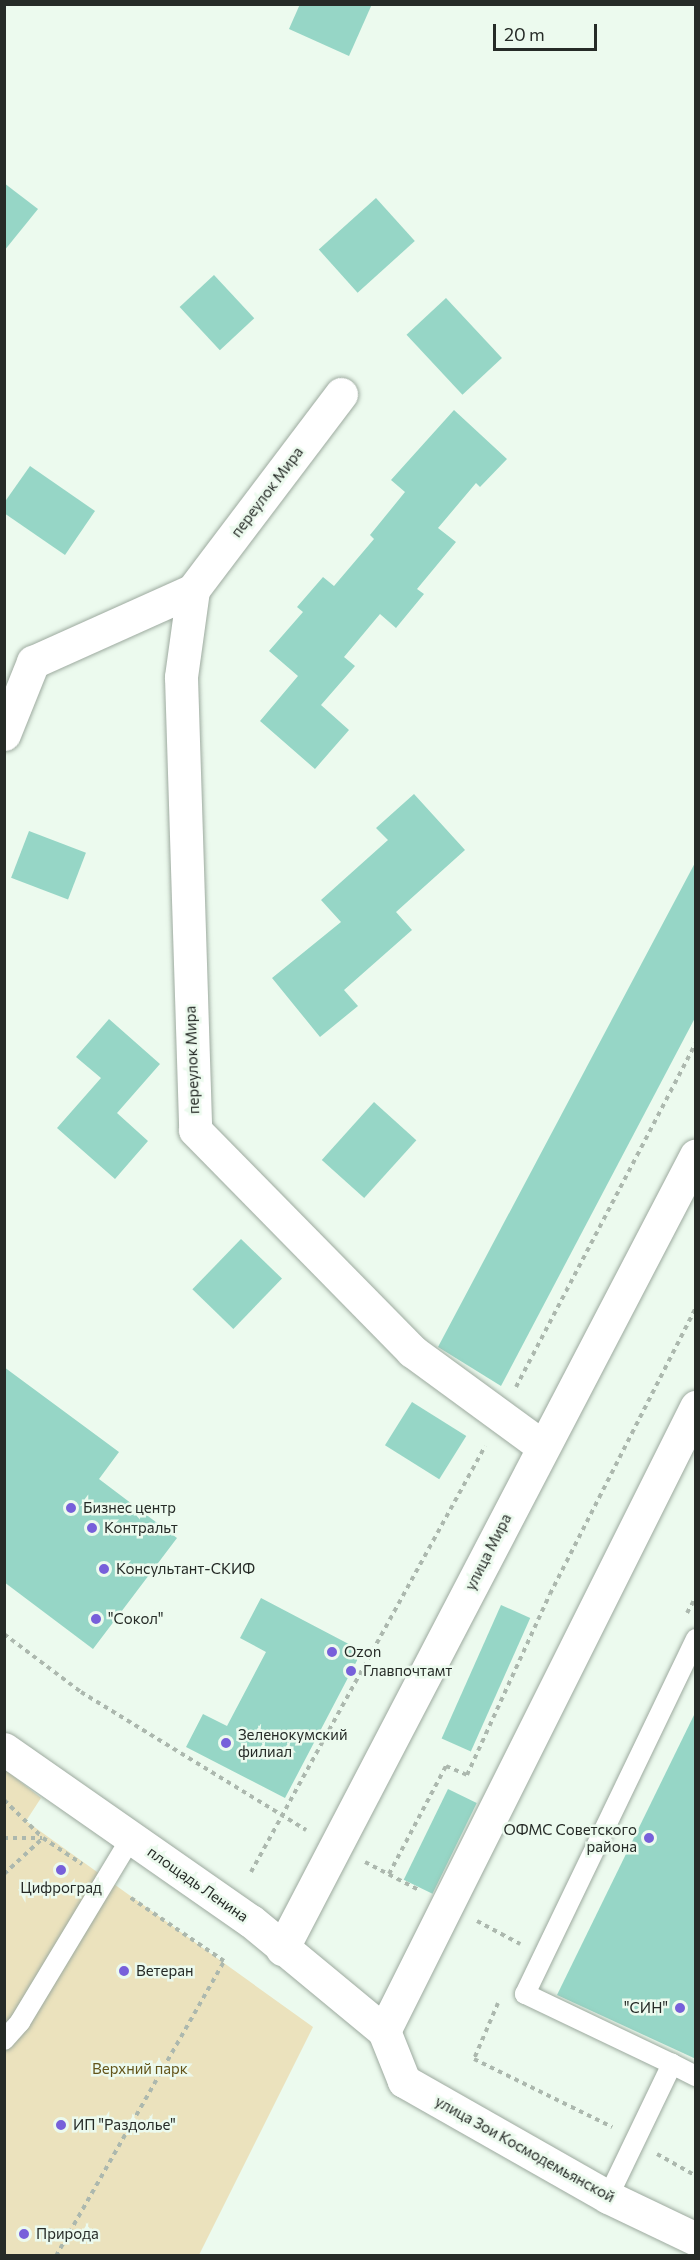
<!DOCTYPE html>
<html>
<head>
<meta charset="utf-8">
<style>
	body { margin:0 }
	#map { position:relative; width:700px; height:2260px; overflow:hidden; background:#ecfaee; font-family:Commissioner,sans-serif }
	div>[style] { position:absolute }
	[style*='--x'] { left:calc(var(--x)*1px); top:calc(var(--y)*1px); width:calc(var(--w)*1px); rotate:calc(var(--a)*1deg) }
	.green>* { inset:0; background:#ebe2bd }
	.building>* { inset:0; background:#96d6c6; transform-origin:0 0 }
	.path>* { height:4px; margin-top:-2px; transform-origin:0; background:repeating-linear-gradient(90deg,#acb8ae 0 4.5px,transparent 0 9px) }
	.roads { filter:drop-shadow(0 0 2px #9daa9f) drop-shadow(0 0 2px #9daa9f) }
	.lane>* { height:20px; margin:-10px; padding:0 10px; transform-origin:10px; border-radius:10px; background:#fff }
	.street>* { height:33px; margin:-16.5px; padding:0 16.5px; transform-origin:16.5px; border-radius:16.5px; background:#fff }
	.dots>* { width:16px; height:16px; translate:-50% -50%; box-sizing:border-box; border:3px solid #ecfaee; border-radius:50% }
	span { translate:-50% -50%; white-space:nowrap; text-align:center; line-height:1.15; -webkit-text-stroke:5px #ecfaee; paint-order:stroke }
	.street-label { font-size:15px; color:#262b27 }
	.poi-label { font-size:15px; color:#262b27 }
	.left { translate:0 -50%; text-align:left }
	.right { translate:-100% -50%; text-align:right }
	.park-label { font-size:15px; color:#63551a }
	.frame { position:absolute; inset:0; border:6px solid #262b27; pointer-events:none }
	.scale { position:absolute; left:493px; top:24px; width:104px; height:27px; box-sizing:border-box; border:3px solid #262b27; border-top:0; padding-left:8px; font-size:18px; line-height:21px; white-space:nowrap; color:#262b27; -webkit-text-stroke:4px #ecfaee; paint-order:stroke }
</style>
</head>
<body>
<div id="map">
	<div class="green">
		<i style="clip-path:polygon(4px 1769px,41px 1798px,26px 1821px,313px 2027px,199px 2255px,5px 2255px)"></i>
	</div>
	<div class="building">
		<i style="clip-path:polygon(300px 4px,372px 4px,349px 56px,289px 29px)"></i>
		<i style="clip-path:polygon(4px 183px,38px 209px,4px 251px)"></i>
		<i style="left:376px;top:198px;width:58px;height:77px;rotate:48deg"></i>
		<i style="left:214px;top:275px;width:59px;height:47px;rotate:47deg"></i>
		<i style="left:446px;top:298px;width:82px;height:54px;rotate:47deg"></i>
		<i style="clip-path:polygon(454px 410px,507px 459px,480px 487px,476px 483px,438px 528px,456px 542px,417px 589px,424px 594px,396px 628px,380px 614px,344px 657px,355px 666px,321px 705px,349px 730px,315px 769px,260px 721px,298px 676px,269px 651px,303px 612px,297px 607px,323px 577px,334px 586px,374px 539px,370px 535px,405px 492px,391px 480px)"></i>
		<i style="clip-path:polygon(30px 466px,95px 511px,65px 555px,4px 513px,4px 503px)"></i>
		<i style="clip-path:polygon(414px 794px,465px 850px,396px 912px,412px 930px,344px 990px,358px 1006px,320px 1037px,272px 978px,341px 922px,321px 900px,388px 840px,376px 828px)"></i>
		<i style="left:29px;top:831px;width:61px;height:50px;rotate:21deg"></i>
		<i style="clip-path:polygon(696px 861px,696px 1016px,501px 1386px,438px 1347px)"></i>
		<i style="clip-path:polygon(109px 1019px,160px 1064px,117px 1113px,148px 1141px,115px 1179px,57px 1128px,101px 1078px,76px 1057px)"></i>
		<i style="left:374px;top:1102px;width:57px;height:78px;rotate:42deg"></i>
		<i style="left:241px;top:1239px;width:57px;height:70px;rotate:44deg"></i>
		<i style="clip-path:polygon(4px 1367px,119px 1452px,99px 1479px,177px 1538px,93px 1649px,4px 1582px)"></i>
		<i style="left:412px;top:1402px;width:64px;height:51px;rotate:32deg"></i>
		<i style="clip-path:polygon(261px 1598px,362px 1651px,285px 1798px,186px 1747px,203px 1714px,227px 1726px,266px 1652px,240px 1638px)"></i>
		<i style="left:501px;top:1605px;width:32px;height:146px;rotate:24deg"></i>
		<i style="clip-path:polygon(696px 1711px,696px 2059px,557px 1995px)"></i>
		<i style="left:448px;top:1789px;width:32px;height:101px;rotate:26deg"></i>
	</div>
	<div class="path">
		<i style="--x:516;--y:1387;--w:389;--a:-62.4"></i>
		<i style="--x:687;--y:1613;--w:18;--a:-61"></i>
		<i style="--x:4;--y:1634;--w:96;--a:37"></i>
		<i style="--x:81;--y:1692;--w:264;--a:31.5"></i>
		<i style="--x:4;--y:1800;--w:54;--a:44.3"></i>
		<i style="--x:43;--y:1838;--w:47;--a:33.7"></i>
		<i style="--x:4;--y:1838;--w:38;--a:0"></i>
		<i style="--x:365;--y:1862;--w:59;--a:27.4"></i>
		<i style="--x:251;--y:1872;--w:486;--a:-61.2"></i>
		<i style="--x:4;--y:1874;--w:53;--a:-42.7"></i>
		<i style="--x:389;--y:1874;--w:122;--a:-62.2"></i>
		<i style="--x:446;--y:1766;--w:23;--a:23"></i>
		<i style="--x:467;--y:1775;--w:199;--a:-65.4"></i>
		<i style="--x:550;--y:1594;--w:321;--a:-63"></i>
		<i style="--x:477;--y:1921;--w:49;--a:28.1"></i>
		<i style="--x:498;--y:2003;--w:61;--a:113.2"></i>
		<i style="--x:474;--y:2059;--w:154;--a:26.2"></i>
		<i style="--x:657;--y:2154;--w:45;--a:29.4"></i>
		<i style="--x:56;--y:2256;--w:339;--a:-60.3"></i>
		<i style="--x:224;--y:1961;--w:116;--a:-145.9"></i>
	</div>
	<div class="roads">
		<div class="lane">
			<i style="--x:4;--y:2040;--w:24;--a:-48"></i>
			<i style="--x:20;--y:2022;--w:215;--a:-58.9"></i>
			<i style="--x:672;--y:2064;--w:27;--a:27"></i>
			<i style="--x:608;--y:2197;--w:148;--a:-64.3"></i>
			<i style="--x:672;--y:2064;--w:163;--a:-154.5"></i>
			<i style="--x:525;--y:1994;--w:394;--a:-64.3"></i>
		</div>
		<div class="street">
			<i style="--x:341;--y:394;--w:246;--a:127.1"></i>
			<i style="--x:193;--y:590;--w:88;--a:97.9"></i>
			<i style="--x:181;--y:677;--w:453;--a:88.2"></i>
			<i style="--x:195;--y:1130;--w:310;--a:45.5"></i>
			<i style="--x:412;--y:1351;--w:162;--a:36.2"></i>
			<i style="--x:4;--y:734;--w:78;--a:-68.1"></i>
			<i style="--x:33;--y:662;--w:175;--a:-24.2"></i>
			<i style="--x:4;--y:1749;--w:301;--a:34.9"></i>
			<i style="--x:251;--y:1921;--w:173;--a:39.6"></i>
			<i style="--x:384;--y:2031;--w:54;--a:68.2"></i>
			<i style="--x:404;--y:2081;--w:235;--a:29.6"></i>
			<i style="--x:608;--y:2197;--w:98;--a:25.5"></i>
			<i style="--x:282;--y:1949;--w:895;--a:-62.46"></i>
			<i style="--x:384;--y:2031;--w:698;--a:-63.43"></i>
		</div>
	</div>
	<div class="dots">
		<i style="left:71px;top:1508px;background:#7760da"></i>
		<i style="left:92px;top:1528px;background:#7760da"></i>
		<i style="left:104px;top:1569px;background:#7760da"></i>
		<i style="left:96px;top:1619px;background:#7760da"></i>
		<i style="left:332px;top:1652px;background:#7760da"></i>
		<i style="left:351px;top:1671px;background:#7760da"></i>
		<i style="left:226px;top:1743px;background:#7760da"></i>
		<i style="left:649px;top:1838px;background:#7760da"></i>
		<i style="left:61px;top:1870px;background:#7760da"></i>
		<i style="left:124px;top:1971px;background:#7760da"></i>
		<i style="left:680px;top:2008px;background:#7760da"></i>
		<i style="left:61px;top:2125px;background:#7760da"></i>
		<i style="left:24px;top:2234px;background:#7760da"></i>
	</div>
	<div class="street-label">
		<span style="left:267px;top:492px;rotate:-53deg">переулок Мира</span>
		<span style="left:192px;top:1060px;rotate:-92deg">переулок Мира</span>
		<span style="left:488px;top:1552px;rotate:-63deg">улица Мира</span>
		<span style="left:198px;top:1884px;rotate:35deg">площадь Ленина</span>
		<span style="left:525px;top:2149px;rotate:29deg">улица Зои Космодемьянской</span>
	</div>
	<div class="poi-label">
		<span class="left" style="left:83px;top:1508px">Бизнес центр</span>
		<span class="left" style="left:104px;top:1528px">Контральт</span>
		<span class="left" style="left:116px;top:1569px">Консультант-СКИФ</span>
		<span class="left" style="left:108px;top:1619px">"Сокол"</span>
		<span class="left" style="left:344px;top:1652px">Ozon</span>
		<span class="left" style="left:363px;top:1671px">Главпочтамт</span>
		<span class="left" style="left:238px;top:1743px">Зеленокумский<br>филиал</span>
		<span class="right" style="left:637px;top:1838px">OФМС Советского<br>района</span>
		<span style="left:61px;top:1888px">Цифроград</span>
		<span class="left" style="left:136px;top:1971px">Ветеран</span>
		<span class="right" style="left:668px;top:2008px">"СИН"</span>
		<span class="left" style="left:73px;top:2125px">ИП "Раздолье"</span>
		<span class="left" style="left:36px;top:2234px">Природа</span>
	</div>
	<div class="park-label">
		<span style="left:140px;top:2069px">Верхний парк</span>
	</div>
	<div class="frame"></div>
	<div class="scale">20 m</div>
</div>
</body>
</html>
